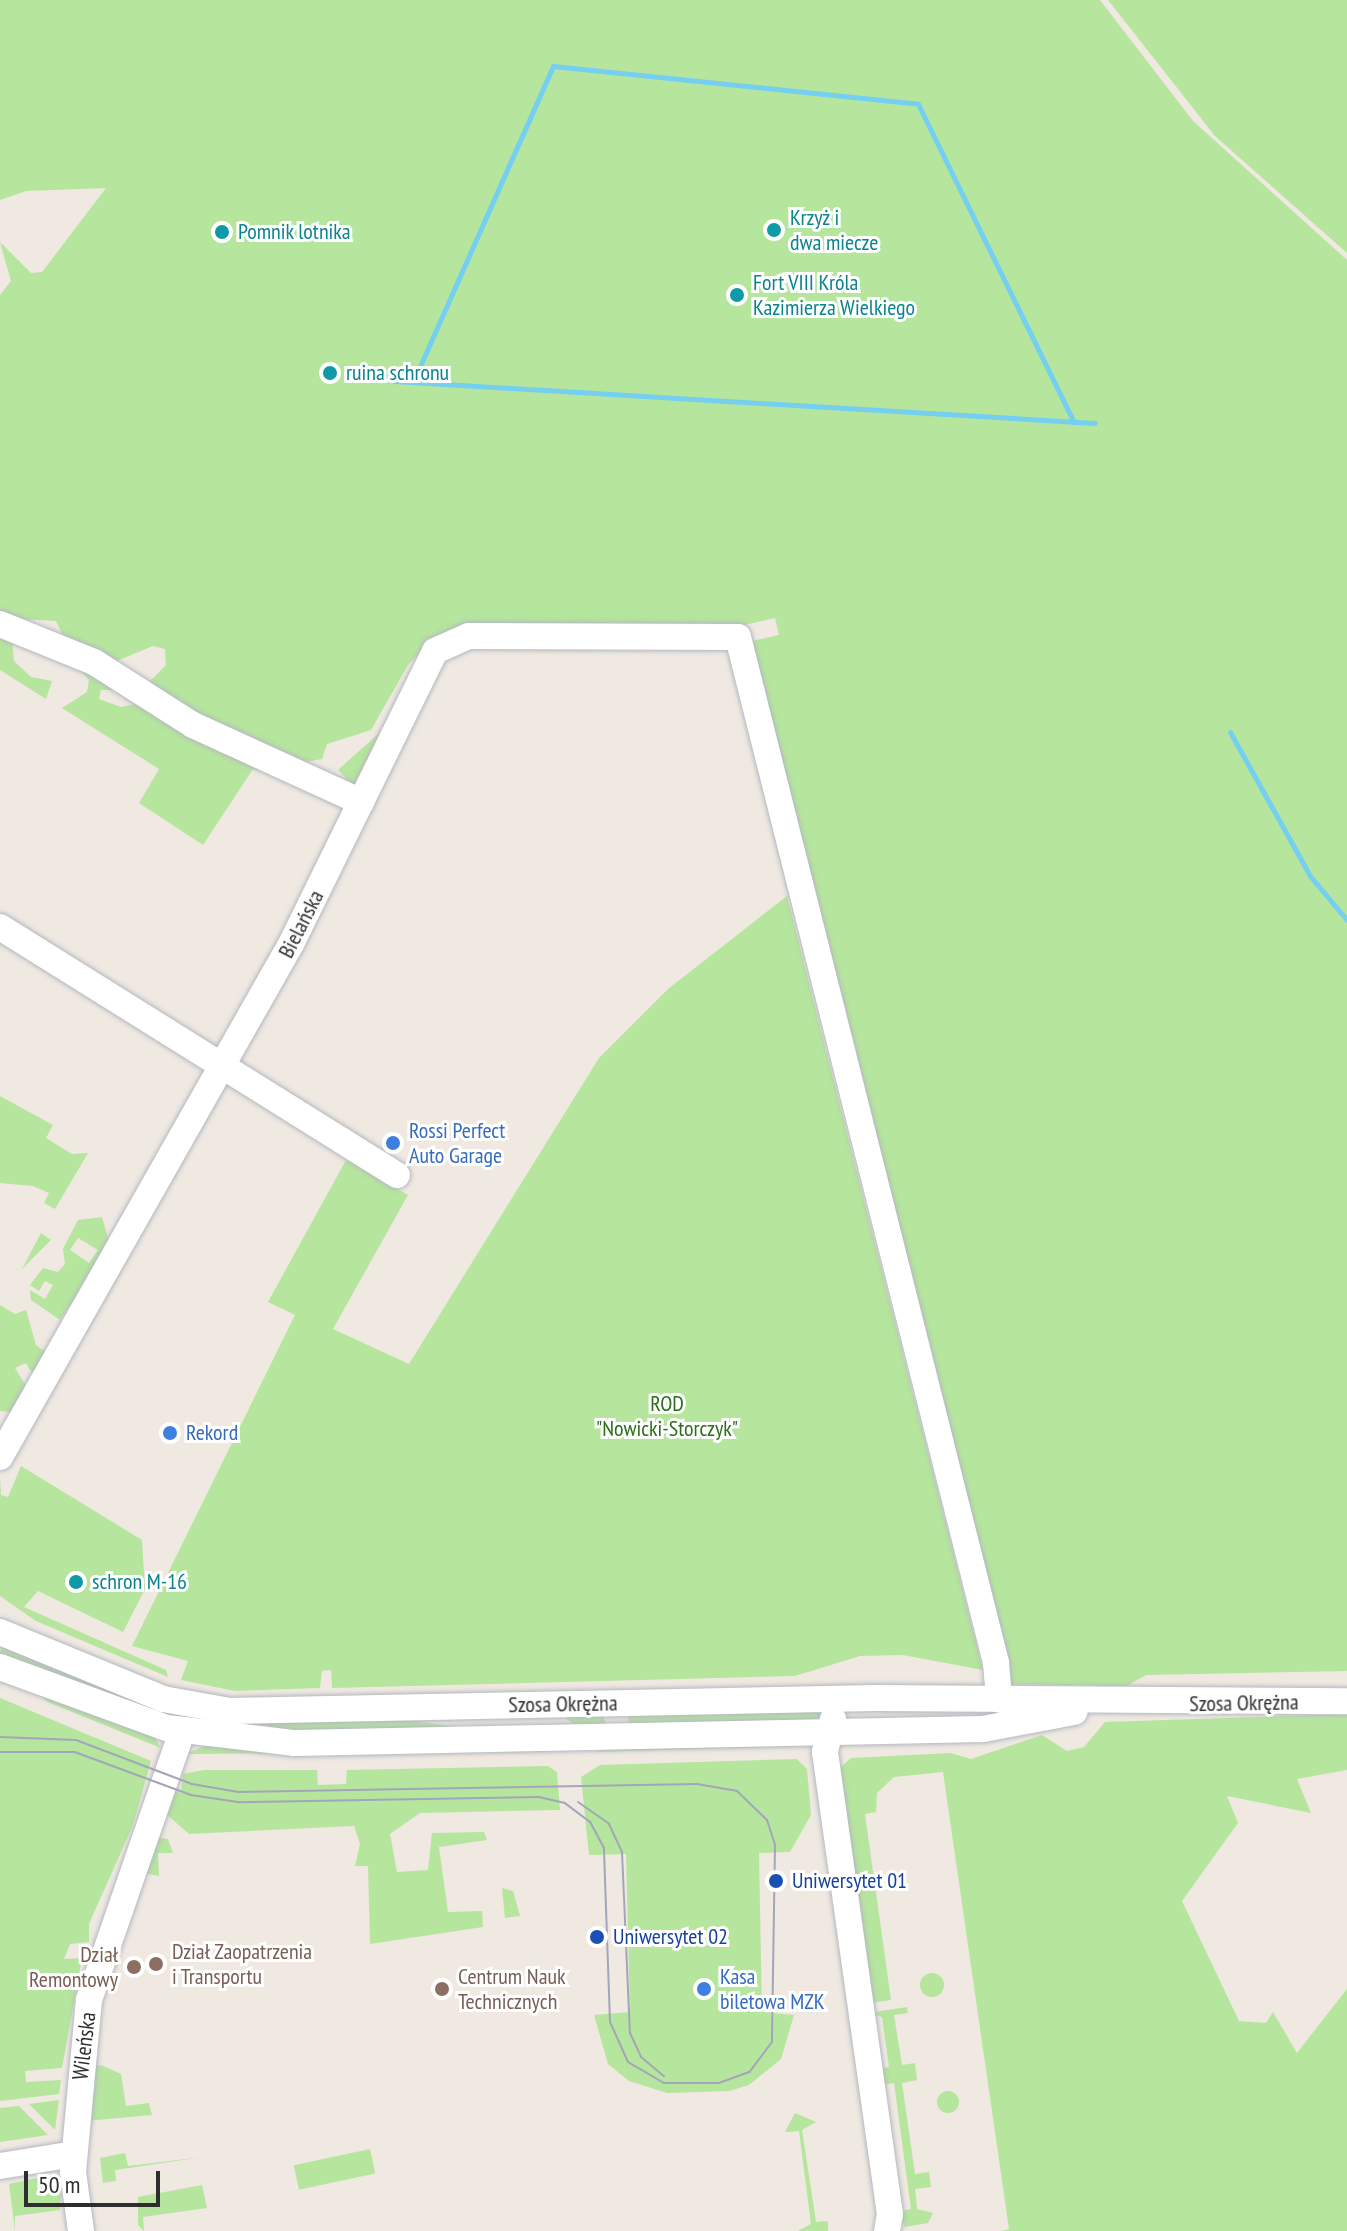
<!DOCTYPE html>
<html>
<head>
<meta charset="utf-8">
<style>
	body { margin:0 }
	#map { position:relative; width:1347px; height:2231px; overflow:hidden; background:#efe9e1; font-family:"PT Sans Narrow",sans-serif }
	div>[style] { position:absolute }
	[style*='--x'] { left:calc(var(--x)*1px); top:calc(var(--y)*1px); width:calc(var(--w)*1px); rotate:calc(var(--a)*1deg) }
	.green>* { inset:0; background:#b6e59e; transform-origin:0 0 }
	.round { border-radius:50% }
	.stream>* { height:5px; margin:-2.5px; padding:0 2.5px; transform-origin:2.5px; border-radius:2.5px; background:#75cff0 }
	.roads { filter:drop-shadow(0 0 2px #b4b7c1) drop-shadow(0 0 2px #b4b7c1) }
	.minor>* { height:26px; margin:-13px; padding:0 13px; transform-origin:13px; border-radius:13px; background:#fff }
	.tram>* { height:2px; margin:-1px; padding:0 1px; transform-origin:1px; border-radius:1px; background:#a3a6b8 }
	.dots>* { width:22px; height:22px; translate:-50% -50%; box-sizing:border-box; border:4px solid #fff; border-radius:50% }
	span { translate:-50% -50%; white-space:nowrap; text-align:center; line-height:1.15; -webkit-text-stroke:6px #fff; paint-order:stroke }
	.culture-label { font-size:22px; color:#0d838f }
	.left { translate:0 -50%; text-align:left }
	.street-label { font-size:22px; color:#2e2e2e }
	.shop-label { font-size:22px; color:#366cbe }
	.park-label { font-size:22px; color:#2c6e1b }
	.transit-label { font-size:22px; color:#164399 }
	.education-label { font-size:22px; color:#785e54 }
	.right { translate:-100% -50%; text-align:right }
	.scale { position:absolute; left:24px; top:2171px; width:136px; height:36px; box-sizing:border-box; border:4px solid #2e2e2e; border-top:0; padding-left:10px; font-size:24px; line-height:28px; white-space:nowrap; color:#2e2e2e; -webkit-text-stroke:6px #fff; paint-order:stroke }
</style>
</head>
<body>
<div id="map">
	<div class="green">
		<i style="clip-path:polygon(0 0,1100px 0,1193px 121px,1347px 260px,1347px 1671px,1146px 1675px,1127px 1686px,1006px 1684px,747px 642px,779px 635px,775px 618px,722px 630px,429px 642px,408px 665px,371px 730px,327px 744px,322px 759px,305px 762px,263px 751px,154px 689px,150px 681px,166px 665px,165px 649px,153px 646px,114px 662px,63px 636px,56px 621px,0 618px,0 295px,11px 281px,0 242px,31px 273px,42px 272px,106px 188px,26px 191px,0 200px)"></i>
		<i style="clip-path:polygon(1108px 0,1347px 0,1347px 253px,1215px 136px)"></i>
		<i style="clip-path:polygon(0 635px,12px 639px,14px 661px,31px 677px,52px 681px,46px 699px,0 670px)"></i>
		<i style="clip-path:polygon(74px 664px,119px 690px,101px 690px,99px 699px,121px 707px,150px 701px,279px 774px,253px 769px,203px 845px,139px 803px,159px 769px,62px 708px,87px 692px,89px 680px)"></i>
		<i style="clip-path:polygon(388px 725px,359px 792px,338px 770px)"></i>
		<i style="clip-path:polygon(787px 896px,983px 1670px,903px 1655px,860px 1656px,795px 1676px,332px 1688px,331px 1670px,322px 1671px,320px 1688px,235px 1691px,181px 1680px,188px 1661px,132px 1646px,295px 1315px,268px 1302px,346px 1160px,408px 1195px,333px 1329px,409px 1364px,599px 1058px,668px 989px)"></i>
		<i style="clip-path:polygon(0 1096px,53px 1125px,46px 1138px,72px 1154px,88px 1153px,55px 1209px,44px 1203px,49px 1193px,33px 1186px,0 1183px)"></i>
		<i style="clip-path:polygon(evenodd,102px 1217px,110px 1245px,60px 1320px,31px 1300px,30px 1290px,45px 1299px,53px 1285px,45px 1281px,39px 1291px,30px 1285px,43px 1268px,58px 1272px,65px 1264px,63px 1249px,78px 1220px,102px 1217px,78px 1238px,98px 1250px,89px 1263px,70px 1250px,78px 1238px)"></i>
		<i style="clip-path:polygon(41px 1233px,51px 1240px,22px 1269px)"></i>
		<i style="clip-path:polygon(0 1305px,15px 1314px,26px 1310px,36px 1345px,49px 1355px,33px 1375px,26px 1363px,15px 1368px,26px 1386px,18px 1413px,0 1411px)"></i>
		<i style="clip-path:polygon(21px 1466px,142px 1540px,145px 1589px,123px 1632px,38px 1591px,24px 1607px,166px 1670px,168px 1677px,36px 1621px,0 1596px,0 1477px,1px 1495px,8px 1497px)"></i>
		<i style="clip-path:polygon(2px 1642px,137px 1701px,135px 1706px,0 1654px)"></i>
		<i style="clip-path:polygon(40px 1695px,152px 1734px,161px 1748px,48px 1702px)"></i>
		<i style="clip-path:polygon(0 1698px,151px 1761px,133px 1825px,89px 1924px,89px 1942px,70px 1944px,64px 1959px,82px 1958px,62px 2068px,25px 2071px,26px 2082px,61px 2080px,59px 2094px,0 2101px)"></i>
		<i style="clip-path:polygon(833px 1710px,823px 1719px,629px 1724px,628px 1714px)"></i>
		<i style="clip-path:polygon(1347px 1714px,1347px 1770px,1297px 1779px,1311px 1813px,1227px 1796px,1238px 1823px,1182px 1901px,1239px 2021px,1266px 2023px,1273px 2012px,1297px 2053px,1347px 1989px,1347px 2231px,1001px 2231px,1009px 2229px,943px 1772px,894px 1777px,877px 1793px,876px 1812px,865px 1814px,891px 2000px,870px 2003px,839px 1769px,851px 1758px,951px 1753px,971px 1759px,1042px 1735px,1067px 1751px,1084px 1747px,1105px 1722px)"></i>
		<i style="clip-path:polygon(604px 1715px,605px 1725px,576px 1726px,563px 1716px)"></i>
		<i style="clip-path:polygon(405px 1719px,460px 1728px,290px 1731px,254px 1722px)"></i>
		<i style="clip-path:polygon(787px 1743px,796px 1746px,594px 1752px,617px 1747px)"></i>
		<i style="clip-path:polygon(207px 1745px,538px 1749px,549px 1752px,186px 1754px)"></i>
		<i style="clip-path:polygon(797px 1759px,807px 1769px,811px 1815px,790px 1852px,759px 1853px,762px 2012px,794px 2015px,781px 2059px,749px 2085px,729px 2091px,667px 2093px,629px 2081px,608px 2064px,594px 2015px,630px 2012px,626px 1854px,589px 1855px,581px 1777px,600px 1765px)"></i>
		<i style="clip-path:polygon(548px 1766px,557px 1772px,560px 1810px,420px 1813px,390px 1834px,397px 1872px,428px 1870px,432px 1833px,484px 1832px,487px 1840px,439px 1847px,448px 1912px,482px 1911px,483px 1927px,370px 1944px,368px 1866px,355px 1866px,360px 1844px,354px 1826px,189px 1834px,165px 1813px,171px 1790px,181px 1793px,183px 1774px,204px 1770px,317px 1770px,318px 1785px,346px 1784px,347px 1770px)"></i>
		<i style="clip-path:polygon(156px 1837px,168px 1839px,173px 1853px,158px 1853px,159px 1876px,142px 1873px)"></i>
		<i style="clip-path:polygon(502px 1888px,513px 1891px,520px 1916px,505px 1918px)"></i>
		<i class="round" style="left:920px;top:1973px;width:24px;height:24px"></i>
		<i style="clip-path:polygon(907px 2007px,908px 2013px,894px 2015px,902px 2065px,915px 2063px,917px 2080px,902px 2083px,915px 2174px,929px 2172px,931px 2187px,915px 2189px,917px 2209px,933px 2213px,928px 2223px,905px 2227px,897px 2212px,911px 2209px,894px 2083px,879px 2085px,876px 2070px,889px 2067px,882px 2017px,868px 2013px)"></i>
		<i style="clip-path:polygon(101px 2065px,121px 2074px,126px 2106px,149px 2103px,152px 2115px,86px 2121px,91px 2067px)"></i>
		<i class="round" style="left:937px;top:2091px;width:22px;height:22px"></i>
		<i style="clip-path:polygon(59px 2100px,55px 2130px,29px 2104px)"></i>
		<i style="clip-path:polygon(19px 2106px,48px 2135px,0 2142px,0 2108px)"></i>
		<i style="clip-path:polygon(795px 2113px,816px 2122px,802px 2130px,816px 2222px,828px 2221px,828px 2231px,798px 2231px,811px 2224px,799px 2131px,785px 2132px)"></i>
		<i style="left:370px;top:2149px;width:25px;height:78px;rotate:78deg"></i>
		<i style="clip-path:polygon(125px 2153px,128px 2166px,203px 2157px,115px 2170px,116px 2181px,103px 2183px,100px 2158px)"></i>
		<i style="clip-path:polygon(51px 2175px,61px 2190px,60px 2210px,15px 2216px,15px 2231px,9px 2184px)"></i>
		<i style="clip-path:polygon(202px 2185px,207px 2208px,143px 2217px,144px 2231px,138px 2225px,138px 2197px)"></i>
	</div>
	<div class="stream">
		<i style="--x:394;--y:381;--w:702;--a:3.43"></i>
		<i style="--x:413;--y:382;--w:346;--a:-66.1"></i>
		<i style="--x:553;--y:66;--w:367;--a:5.9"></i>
		<i style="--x:918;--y:104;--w:354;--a:63.9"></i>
		<i style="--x:1230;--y:732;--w:165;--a:60.9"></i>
		<i style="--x:1310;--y:876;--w:57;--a:49.9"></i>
	</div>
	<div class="roads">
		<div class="minor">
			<i style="--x:0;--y:624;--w:101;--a:22"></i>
			<i style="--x:94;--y:662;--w:117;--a:32.5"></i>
			<i style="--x:193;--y:725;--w:185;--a:24.6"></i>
			<i style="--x:0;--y:927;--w:468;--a:32"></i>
			<i style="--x:0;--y:1457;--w:590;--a:-60.44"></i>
			<i style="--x:291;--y:944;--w:326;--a:-63.8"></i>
			<i style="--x:435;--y:651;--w:37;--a:-24"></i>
			<i style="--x:469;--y:636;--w:269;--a:0.2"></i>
			<i style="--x:738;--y:637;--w:1058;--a:75.88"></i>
			<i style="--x:996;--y:1663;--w:37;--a:85"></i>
			<i style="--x:0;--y:1632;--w:176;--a:22.3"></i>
			<i style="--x:163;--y:1699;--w:68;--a:10.2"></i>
			<i style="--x:230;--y:1711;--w:645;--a:-1.15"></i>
			<i style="--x:875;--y:1698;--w:472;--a:0.4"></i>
			<i style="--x:0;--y:1667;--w:178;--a:20.1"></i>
			<i style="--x:167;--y:1728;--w:129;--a:6.7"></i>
			<i style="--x:295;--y:1743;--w:688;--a:-1.17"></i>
			<i style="--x:983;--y:1729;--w:93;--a:-10.6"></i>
			<i style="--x:833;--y:1719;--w:34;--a:104"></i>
			<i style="--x:825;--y:1752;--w:467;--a:82"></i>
			<i style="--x:890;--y:2214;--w:17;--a:100"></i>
			<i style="--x:0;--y:2166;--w:75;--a:-9.2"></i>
			<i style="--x:81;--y:2231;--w:60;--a:-97.7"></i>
			<i style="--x:73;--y:2172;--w:173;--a:-84.7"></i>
			<i style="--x:89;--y:2000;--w:285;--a:-70.9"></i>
		</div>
	</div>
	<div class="tram">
		<i style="--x:0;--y:1737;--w:76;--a:2.3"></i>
		<i style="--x:76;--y:1740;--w:124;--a:20.8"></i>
		<i style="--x:192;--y:1784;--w:47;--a:9.9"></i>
		<i style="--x:238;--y:1792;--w:459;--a:-1"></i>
		<i style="--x:697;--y:1784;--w:41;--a:9.9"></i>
		<i style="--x:737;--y:1791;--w:42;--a:44"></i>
		<i style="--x:767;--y:1820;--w:26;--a:72"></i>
		<i style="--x:775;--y:1845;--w:197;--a:90.9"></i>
		<i style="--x:772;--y:2042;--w:38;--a:127"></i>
		<i style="--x:749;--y:2072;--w:32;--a:160"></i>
		<i style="--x:719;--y:2083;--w:55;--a:180"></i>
		<i style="--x:664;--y:2083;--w:42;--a:-149.7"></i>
		<i style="--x:628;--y:2062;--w:44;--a:-114.2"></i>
		<i style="--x:610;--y:2022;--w:174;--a:-92"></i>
		<i style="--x:604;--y:1848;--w:30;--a:-118"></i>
		<i style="--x:590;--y:1822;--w:31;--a:-143"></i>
		<i style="--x:565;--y:1803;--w:27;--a:-167"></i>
		<i style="--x:539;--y:1797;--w:301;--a:179"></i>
		<i style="--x:238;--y:1802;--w:48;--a:-171.5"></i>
		<i style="--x:191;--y:1795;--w:124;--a:-159.7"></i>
		<i style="--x:75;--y:1752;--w:75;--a:180"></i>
		<i style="--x:578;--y:1802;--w:38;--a:35"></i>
		<i style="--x:609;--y:1824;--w:31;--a:65"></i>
		<i style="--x:622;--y:1852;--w:181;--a:87.5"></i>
		<i style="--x:630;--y:2033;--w:26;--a:65"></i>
		<i style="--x:641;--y:2057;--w:30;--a:40"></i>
	</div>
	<div class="dots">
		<i style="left:774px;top:230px;background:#0f9aa8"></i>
		<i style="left:222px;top:232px;background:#0f9aa8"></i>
		<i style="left:737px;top:295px;background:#0f9aa8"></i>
		<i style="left:330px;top:373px;background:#0f9aa8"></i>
		<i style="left:393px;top:1143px;background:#3f7fe0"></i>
		<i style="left:170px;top:1433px;background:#3f7fe0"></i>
		<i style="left:76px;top:1582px;background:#0f9aa8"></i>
		<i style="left:776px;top:1881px;background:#1a4fb4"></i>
		<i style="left:597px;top:1937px;background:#1a4fb4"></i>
		<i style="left:156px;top:1964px;background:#8d6e63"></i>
		<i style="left:134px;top:1967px;background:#8d6e63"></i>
		<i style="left:442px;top:1989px;background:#8d6e63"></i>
		<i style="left:704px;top:1989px;background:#3f7fe0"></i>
	</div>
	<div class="culture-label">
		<span class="left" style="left:790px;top:230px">Krzyż i<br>dwa miecze</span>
		<span class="left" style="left:238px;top:232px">Pomnik lotnika</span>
		<span class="left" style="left:753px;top:295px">Fort VIII Króla<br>Kazimierza Wielkiego</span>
		<span class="left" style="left:346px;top:373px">ruina schronu</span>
		<span class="left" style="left:92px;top:1582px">schron M-16</span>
	</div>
	<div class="street-label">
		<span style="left:301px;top:924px;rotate:-63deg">Bielańska</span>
		<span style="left:1244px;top:1703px;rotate:-1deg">Szosa Okrężna</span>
		<span style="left:563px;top:1704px;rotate:-1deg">Szosa Okrężna</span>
		<span style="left:84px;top:2046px;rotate:-83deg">Wileńska</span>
	</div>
	<div class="shop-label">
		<span class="left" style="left:409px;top:1143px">Rossi Perfect<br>Auto Garage</span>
		<span class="left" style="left:186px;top:1433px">Rekord</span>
		<span class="left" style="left:720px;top:1989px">Kasa<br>biletowa MZK</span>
	</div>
	<div class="park-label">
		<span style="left:667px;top:1416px">ROD<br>"Nowicki-Storczyk"</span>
	</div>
	<div class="transit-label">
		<span class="left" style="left:792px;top:1881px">Uniwersytet 01</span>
		<span class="left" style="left:613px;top:1937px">Uniwersytet 02</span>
	</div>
	<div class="education-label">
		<span class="left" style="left:172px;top:1964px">Dział Zaopatrzenia<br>i Transportu</span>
		<span class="right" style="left:118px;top:1967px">Dział<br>Remontowy</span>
		<span class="left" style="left:458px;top:1989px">Centrum Nauk<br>Technicznych</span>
	</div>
	<div class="scale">50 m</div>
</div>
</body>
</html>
